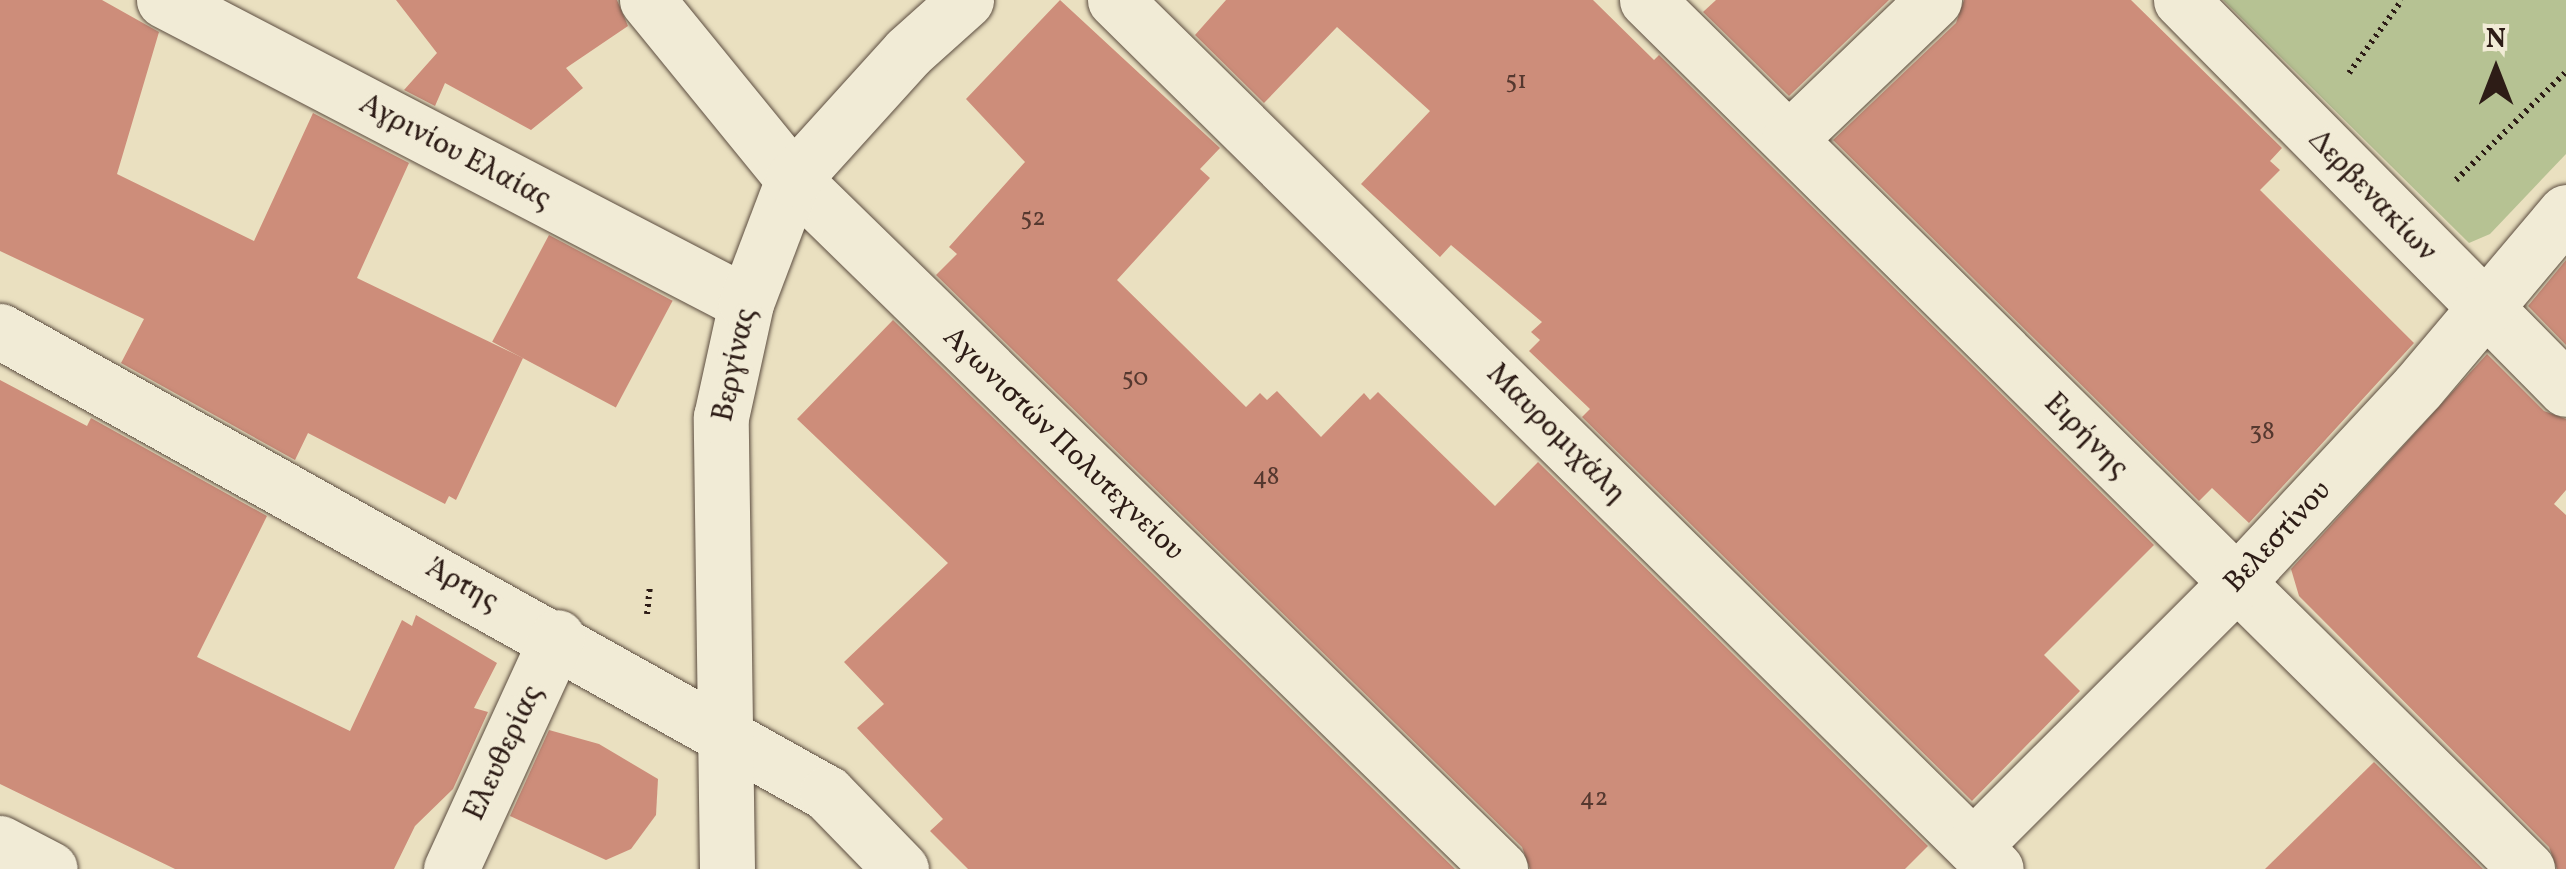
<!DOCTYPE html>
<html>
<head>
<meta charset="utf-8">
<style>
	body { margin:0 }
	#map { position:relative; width:2566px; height:869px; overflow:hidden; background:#eae0c0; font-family:Vollkorn,serif }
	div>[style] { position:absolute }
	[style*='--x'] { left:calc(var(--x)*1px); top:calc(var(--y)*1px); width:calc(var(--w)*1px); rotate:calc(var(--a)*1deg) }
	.green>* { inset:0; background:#b6c293 }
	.building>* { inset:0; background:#cd8d7a; transform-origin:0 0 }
	.path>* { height:6px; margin-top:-3px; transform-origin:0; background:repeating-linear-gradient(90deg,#2d1c16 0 2.5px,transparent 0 7.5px) }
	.roads { filter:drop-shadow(0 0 2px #5c4d40) drop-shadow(0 0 2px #5c4d40) }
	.minor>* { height:55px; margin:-27.5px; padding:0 27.5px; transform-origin:27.5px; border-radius:27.5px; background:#f1ebd6 }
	span { translate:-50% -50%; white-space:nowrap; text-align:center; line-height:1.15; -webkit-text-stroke:10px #f1ebd6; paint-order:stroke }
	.number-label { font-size:25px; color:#55382f }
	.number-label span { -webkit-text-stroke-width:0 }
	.street-label { font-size:30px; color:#2d1c16 }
	.north { position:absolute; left:2446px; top:20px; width:100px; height:100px; -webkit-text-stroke:8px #f1ebd6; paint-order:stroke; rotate:0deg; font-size:28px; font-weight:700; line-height:40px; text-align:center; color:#2d1c16 }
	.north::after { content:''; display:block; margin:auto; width:35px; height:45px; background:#2d1c16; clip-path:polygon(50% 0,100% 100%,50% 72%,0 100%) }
</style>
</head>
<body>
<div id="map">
	<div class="green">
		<i style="clip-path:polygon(2223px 0,2566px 0,2566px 154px,2490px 234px,2469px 243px)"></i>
	</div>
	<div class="building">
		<i style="clip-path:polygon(0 0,102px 0,159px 32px,117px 174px,254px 241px,313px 113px,409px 163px,357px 278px,523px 358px,456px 500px,449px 496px,445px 504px,308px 433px,295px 460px,121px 363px,144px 319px,0 251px)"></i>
		<i style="clip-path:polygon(396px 0,617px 0,628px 26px,566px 68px,583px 88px,531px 130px,445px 83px,435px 106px,404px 90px,437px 53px)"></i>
		<i style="clip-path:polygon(1060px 0,1220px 148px,1200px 169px,1210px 178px,1117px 280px,1246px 407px,1260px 393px,1267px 400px,1277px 391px,1321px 437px,1364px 393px,1370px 400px,1378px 392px,1495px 506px,1538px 462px,1928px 846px,1905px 869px,1530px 869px,1522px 847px,936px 275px,957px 254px,949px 247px,1025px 162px,966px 99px)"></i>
		<i style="clip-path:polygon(1226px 0,1593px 0,1654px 60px,1659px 55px,2154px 545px,2044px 655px,2080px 691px,1972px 801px,1582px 417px,1590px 409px,1529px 351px,1540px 340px,1531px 332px,1542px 322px,1451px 245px,1440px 257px,1361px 184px,1430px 111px,1337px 27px,1264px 103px,1195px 35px)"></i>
		<i style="clip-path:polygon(1716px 0,1889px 0,1789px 96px,1703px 12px)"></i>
		<i style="clip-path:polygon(1964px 0,2131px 0,2282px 148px,2270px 161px,2280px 170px,2260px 190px,2414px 343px,2249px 523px,2212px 488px,2199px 501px,1833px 140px,1956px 23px)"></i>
		<i style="left:549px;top:235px;width:140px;height:121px;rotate:28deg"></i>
		<i style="clip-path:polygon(2566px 260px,2566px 345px,2528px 306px)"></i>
		<i style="clip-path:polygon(893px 320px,1455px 869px,968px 869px,930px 831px,943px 819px,857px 728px,884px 704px,844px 662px,948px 563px,797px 419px)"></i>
		<i style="clip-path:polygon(2487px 354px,2544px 411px,2566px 419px,2566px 490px,2554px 504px,2566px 515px,2566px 869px,2557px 869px,2549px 847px,2299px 596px,2291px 569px)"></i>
		<i style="clip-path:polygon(0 380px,87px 426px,91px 418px,267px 516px,197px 657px,350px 731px,402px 620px,412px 626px,416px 615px,497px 663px,474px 708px,488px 712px,453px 789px,415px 826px,394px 869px,175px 869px,0 784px)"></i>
		<i style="clip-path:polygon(549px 730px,599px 744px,658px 779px,656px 815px,631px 849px,606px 860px,510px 816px)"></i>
		<i style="clip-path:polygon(2374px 762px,2483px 869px,2265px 869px)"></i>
	</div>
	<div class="path">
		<i style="--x:2349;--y:73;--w:90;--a:-54"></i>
		<i style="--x:2456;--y:180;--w:154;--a:-44.5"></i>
		<i style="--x:647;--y:614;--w:27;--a:-84"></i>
	</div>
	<div class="roads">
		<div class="minor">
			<i style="--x:164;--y:0;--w:656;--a:27.5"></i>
			<i style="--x:647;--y:0;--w:231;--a:50.8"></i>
			<i style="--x:793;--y:179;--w:988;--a:44.3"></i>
			<i style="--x:1115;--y:0;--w:1237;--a:44.61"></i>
			<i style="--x:1647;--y:0;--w:1237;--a:44.64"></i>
			<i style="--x:2181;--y:0;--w:547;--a:45.3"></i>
			<i style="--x:1789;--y:139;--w:201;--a:-43.8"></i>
			<i style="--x:0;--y:331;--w:947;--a:29.19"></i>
			<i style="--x:827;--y:793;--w:106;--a:45.8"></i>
			<i style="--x:0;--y:843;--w:56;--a:27.5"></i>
			<i style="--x:1973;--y:846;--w:369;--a:-45"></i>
			<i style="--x:2234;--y:585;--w:270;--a:-47.1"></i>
			<i style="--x:2418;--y:387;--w:229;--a:-49.8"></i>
			<i style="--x:451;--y:869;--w:255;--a:-65.4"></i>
			<i style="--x:727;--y:869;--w:452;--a:-90.8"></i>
			<i style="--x:721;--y:417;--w:117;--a:-77.6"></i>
			<i style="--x:746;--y:303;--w:133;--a:-69.2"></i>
			<i style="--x:793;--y:179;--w:171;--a:-47.8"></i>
			<i style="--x:908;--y:52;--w:78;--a:-41.9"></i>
		</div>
	</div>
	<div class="number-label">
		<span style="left:1516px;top:82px">51</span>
		<span style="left:1033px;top:219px">52</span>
		<span style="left:1135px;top:379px">50</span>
		<span style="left:2262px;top:433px">38</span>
		<span style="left:1266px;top:478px">48</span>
		<span style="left:1594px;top:799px">42</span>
	</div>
	<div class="street-label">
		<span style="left:455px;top:152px;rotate:28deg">Αγρινίου Ελαίας</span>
		<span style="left:2372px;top:196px;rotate:46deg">Δερβενακίων</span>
		<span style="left:735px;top:365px;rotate:-78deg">Βεργίνας</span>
		<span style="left:1556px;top:434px;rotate:45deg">Μαυρομιχάλη</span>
		<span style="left:2086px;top:436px;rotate:45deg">Ειρήνης</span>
		<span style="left:1063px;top:444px;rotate:44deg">Αγωνιστών Πολυτεχνείου</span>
		<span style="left:2278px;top:537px;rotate:-47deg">Βελεστίνου</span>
		<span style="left:462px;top:585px;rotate:29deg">Άρτης</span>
		<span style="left:504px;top:753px;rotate:-65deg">Ελευθερίας</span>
	</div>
	<div class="north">N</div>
</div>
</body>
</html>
